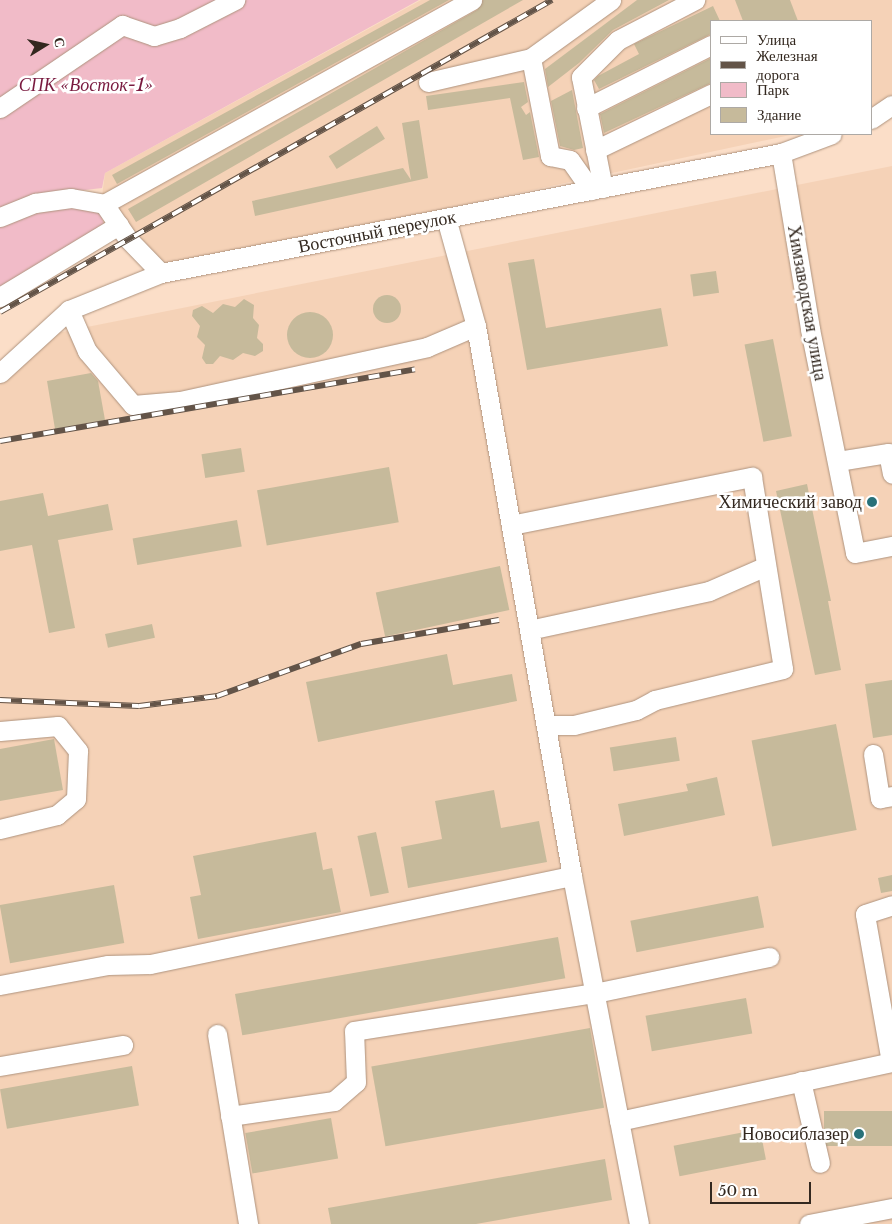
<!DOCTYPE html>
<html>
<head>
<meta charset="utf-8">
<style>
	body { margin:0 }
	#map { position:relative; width:892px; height:1224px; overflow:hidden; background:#fbdec8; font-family:"Libre Baskerville",serif }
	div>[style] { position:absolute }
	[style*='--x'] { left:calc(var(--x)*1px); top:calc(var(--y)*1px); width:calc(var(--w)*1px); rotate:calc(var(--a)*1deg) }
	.built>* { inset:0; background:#f5d2b7 }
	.green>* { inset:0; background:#f1bbc8 }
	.building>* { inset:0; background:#c6ba9b; transform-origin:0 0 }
	.round { border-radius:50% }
	.roads { filter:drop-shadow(0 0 1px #ae937e) drop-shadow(0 0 1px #ae937e) }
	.minor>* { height:19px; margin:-9.5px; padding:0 9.5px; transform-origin:9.5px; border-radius:9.5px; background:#fff }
	.rail>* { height:5.5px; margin-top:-2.75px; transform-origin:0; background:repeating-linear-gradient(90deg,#fff 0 11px,#635448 0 22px); box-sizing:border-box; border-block:1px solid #635448 }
	.dots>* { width:14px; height:14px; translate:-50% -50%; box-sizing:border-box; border:2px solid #fff; border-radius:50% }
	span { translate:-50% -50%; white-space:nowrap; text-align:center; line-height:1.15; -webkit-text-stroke:5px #fff; paint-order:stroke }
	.park-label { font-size:18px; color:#791a3f; font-style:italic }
	.street-label { font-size:18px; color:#33281f }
	.poi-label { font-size:18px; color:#33281f }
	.right { translate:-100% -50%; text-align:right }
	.legend { position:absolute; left:710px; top:20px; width:162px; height:115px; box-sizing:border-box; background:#fff; border:1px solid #ada9a5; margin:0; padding:6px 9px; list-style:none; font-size:15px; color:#33281f }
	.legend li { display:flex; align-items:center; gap:10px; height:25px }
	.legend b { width:25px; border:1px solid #ada9a5 }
	.north { position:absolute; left:20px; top:20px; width:50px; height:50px; -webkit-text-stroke:4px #fff; paint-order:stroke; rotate:80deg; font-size:14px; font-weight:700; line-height:20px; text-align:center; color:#33281f }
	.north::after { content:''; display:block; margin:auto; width:18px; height:22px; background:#33281f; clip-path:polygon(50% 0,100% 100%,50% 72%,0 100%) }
	.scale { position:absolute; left:710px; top:1182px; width:101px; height:22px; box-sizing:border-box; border:2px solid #33281f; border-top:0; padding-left:6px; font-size:15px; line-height:18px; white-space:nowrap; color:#33281f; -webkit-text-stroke:4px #fff; paint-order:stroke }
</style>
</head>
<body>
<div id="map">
	<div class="built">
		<i style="clip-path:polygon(421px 0,892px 0,892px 96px,871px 109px,871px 21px,711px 21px,711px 134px,795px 134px,148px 272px,106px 230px,100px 212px,105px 173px)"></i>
		<i style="clip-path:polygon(892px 166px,892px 1224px,0 1224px,0 383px,57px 333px)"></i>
	</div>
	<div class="green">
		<i style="clip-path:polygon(0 0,419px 0,105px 173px,102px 188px,51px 194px,0 212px)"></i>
		<i style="clip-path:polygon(59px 199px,100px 212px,106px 230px,0 293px,0 223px)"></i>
	</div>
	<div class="building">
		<i style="clip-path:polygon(430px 0,449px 0,117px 184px,112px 175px)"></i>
		<i style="clip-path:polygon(483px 0,523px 0,136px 222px,128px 209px,477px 10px)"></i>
		<i style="clip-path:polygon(637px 0,669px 0,613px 30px,579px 63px,548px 87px,545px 69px)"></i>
		<i style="clip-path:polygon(735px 0,790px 0,798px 21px,743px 21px)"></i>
		<i style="clip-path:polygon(713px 6px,720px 21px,711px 21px,711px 34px,599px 89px,594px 80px,598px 76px,639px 54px,634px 44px)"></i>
		<i style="clip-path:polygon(711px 58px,711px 83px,604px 133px,600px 114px)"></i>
		<i style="clip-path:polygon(524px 82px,528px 102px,521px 107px,526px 115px,530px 112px,539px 157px,523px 160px,510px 98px,428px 110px,426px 96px)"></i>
		<i style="clip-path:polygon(572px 90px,583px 148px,574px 150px,560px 146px,551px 101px)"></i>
		<i style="clip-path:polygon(419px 120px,428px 178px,255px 216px,252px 201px,403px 168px,411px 180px,402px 123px)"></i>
		<i style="left:377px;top:126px;width:15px;height:57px;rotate:58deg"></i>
		<i style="clip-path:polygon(534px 259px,546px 328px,661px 308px,668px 346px,527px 370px,508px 263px)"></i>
		<i style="left:716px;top:271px;width:22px;height:26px;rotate:82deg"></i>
		<i class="round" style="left:373px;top:295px;width:28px;height:28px"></i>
		<i style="clip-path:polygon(244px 299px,254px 305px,253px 318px,259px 325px,257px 338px,263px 344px,263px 351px,255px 356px,243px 353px,233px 360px,220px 356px,213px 364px,206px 364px,202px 358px,205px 345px,197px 337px,200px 326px,192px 316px,193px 310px,202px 306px,213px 313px,223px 304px,235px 307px)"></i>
		<i class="round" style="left:287px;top:312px;width:46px;height:46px"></i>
		<i style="left:773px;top:339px;width:99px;height:29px;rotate:79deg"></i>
		<i style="clip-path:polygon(91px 373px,98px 381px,105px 420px,55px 429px,47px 381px)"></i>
		<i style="left:241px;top:448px;width:24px;height:40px;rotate:81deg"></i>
		<i style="left:389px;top:467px;width:56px;height:134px;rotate:80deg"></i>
		<i style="clip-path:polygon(807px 484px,831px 601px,828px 601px,841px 670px,815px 675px,776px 491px)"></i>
		<i style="clip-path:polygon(43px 493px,48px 516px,108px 504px,113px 530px,58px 540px,75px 628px,49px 633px,32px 545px,0 551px,0 501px)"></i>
		<i style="left:237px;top:520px;width:27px;height:106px;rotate:80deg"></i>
		<i style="left:500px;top:566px;width:45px;height:127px;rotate:78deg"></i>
		<i style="left:152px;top:624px;width:14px;height:48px;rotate:78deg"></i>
		<i style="clip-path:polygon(447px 654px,453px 685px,512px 674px,517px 701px,318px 742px,306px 682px)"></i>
		<i style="clip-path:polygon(892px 680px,892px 735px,873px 738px,865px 684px)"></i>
		<i style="left:836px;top:724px;width:108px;height:86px;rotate:79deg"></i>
		<i style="left:676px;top:737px;width:24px;height:67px;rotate:81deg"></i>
		<i style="clip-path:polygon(54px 739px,63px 790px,0 801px,0 749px)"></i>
		<i style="clip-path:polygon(717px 777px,725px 815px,624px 836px,618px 804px,688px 791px,686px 784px)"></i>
		<i style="clip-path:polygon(494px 790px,501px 828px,539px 821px,547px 862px,408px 888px,401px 847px,442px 839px,435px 801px)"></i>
		<i style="clip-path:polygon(316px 832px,323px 870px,332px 868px,341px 912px,198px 939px,190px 897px,201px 895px,193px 856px)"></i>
		<i style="left:376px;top:832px;width:62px;height:19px;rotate:78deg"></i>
		<i style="clip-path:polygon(892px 875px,892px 891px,881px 893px,878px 878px)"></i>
		<i style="left:114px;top:885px;width:59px;height:116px;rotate:80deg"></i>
		<i style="left:758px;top:896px;width:32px;height:130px;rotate:79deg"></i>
		<i style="left:558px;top:937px;width:42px;height:328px;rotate:80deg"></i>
		<i style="left:746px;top:998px;width:36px;height:102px;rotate:80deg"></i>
		<i style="left:590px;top:1028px;width:81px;height:222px;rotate:80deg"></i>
		<i style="left:132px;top:1066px;width:40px;height:134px;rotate:80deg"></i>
		<i style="left:892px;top:1111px;width:35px;height:68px;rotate:90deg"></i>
		<i style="left:331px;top:1118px;width:41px;height:87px;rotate:80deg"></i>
		<i style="left:760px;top:1129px;width:31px;height:88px;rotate:79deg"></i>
		<i style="clip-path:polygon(605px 1159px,612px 1200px,476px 1224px,331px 1224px,328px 1208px)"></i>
	</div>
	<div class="roads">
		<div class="minor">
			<i style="--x:531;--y:58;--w:100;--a:79"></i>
			<i style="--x:550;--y:156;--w:20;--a:11"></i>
			<i style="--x:570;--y:160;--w:37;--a:55"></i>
			<i style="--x:428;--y:82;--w:106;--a:-13.1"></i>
			<i style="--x:531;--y:58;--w:99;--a:-35.9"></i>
			<i style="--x:0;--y:108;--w:148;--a:-34.2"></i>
			<i style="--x:122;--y:25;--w:34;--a:19"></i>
			<i style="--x:154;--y:36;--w:27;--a:-17"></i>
			<i style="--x:180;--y:28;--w:62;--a:-27"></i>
			<i style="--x:586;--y:108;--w:140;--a:-26.7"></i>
			<i style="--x:871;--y:119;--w:25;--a:-34"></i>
			<i style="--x:595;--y:150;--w:129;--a:-25.8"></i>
			<i style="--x:781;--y:153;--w:178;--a:80.6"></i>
			<i style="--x:810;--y:329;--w:228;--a:78.6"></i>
			<i style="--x:855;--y:553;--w:38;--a:-11"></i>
			<i style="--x:603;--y:188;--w:113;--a:-101.2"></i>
			<i style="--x:581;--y:77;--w:52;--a:-45"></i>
			<i style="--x:618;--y:40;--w:87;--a:-27.5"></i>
			<i style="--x:104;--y:204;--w:421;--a:-29"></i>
			<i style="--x:0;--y:217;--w:38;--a:-22"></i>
			<i style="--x:35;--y:203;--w:36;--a:-8"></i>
			<i style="--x:71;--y:198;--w:34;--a:10"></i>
			<i style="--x:104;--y:204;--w:42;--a:55.6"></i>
			<i style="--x:128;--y:239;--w:47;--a:45.9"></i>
			<i style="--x:446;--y:218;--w:112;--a:74.5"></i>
			<i style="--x:476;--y:326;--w:558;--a:80.1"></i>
			<i style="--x:572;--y:876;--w:354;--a:79.1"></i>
			<i style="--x:0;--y:297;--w:139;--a:-31.2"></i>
			<i style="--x:69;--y:310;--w:45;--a:66.3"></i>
			<i style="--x:87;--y:351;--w:71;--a:49.6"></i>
			<i style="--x:133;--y:405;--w:47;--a:-4.9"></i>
			<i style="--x:180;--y:401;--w:253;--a:-12.3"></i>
			<i style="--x:427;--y:347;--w:53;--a:-23.2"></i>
			<i style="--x:0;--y:373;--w:93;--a:-42.4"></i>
			<i style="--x:69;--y:310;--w:99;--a:-21.9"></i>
			<i style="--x:161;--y:273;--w:632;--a:-10.95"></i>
			<i style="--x:781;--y:153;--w:54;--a:-20.4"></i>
			<i style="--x:838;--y:461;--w:51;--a:-9.1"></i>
			<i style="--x:888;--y:453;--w:21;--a:79"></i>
			<i style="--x:511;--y:525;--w:246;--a:-11.3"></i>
			<i style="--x:752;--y:477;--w:194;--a:80.8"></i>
			<i style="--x:783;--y:669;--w:132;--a:166.4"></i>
			<i style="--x:655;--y:700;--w:21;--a:152"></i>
			<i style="--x:636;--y:710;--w:64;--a:166.4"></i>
			<i style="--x:574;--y:725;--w:28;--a:180"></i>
			<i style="--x:529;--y:630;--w:184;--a:-12.2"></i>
			<i style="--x:709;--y:591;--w:62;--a:-23.7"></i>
			<i style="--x:0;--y:731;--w:58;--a:-4.9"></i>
			<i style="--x:58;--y:726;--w:32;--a:51"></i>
			<i style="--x:78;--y:751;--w:48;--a:92.4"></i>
			<i style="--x:76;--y:799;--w:25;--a:140"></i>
			<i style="--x:57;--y:815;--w:59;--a:166.2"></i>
			<i style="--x:873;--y:754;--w:45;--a:81"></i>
			<i style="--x:880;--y:798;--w:12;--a:-9"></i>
			<i style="--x:0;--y:985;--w:110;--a:-10.5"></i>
			<i style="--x:108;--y:965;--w:42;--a:-1.4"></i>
			<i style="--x:150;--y:964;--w:431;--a:-11.8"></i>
			<i style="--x:217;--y:1034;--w:193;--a:80.7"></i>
			<i style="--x:0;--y:1066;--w:125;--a:-9.7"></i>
			<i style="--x:801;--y:1081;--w:84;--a:77"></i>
			<i style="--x:230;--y:1116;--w:105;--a:-8.2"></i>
			<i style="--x:334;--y:1101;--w:29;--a:-41"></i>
			<i style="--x:356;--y:1082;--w:51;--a:-92.2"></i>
			<i style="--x:354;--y:1031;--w:244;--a:-9"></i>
			<i style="--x:595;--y:993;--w:178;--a:-11.7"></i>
			<i style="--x:619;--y:1121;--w:278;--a:-12.2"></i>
			<i style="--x:891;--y:1062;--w:150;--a:-100"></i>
			<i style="--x:865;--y:914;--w:28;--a:-18"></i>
			<i style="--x:809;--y:1224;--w:85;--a:-10.9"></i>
		</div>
	</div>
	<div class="rail">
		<i style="--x:0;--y:312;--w:634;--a:-29.48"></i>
		<i style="--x:0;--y:441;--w:421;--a:-9.8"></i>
		<i style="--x:0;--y:700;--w:139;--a:2.5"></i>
		<i style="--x:139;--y:706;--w:79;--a:-7.3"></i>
		<i style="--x:217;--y:696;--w:153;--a:-19.9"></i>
		<i style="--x:361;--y:644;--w:140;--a:-9.9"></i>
	</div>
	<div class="dots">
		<i style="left:872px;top:502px;background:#287179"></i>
		<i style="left:859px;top:1134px;background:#287179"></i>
	</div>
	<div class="park-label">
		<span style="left:86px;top:85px">СПК «Восток-1»</span>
	</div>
	<div class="street-label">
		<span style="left:377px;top:232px;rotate:-11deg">Восточный переулок</span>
		<span style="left:807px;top:303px;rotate:80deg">Химзаводская улица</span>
	</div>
	<div class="poi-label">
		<span class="right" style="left:862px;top:502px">Химический завод</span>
		<span class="right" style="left:849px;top:1134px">Новосиблазер</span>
	</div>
	<ul class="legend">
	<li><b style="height:6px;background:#fff"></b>Улица</li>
	<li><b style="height:6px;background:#635448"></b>Железная дорога</li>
	<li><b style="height:14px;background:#f1bbc8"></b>Парк</li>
	<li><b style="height:14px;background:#c6ba9b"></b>Здание</li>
	</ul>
	<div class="north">С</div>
	<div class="scale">50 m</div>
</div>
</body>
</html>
